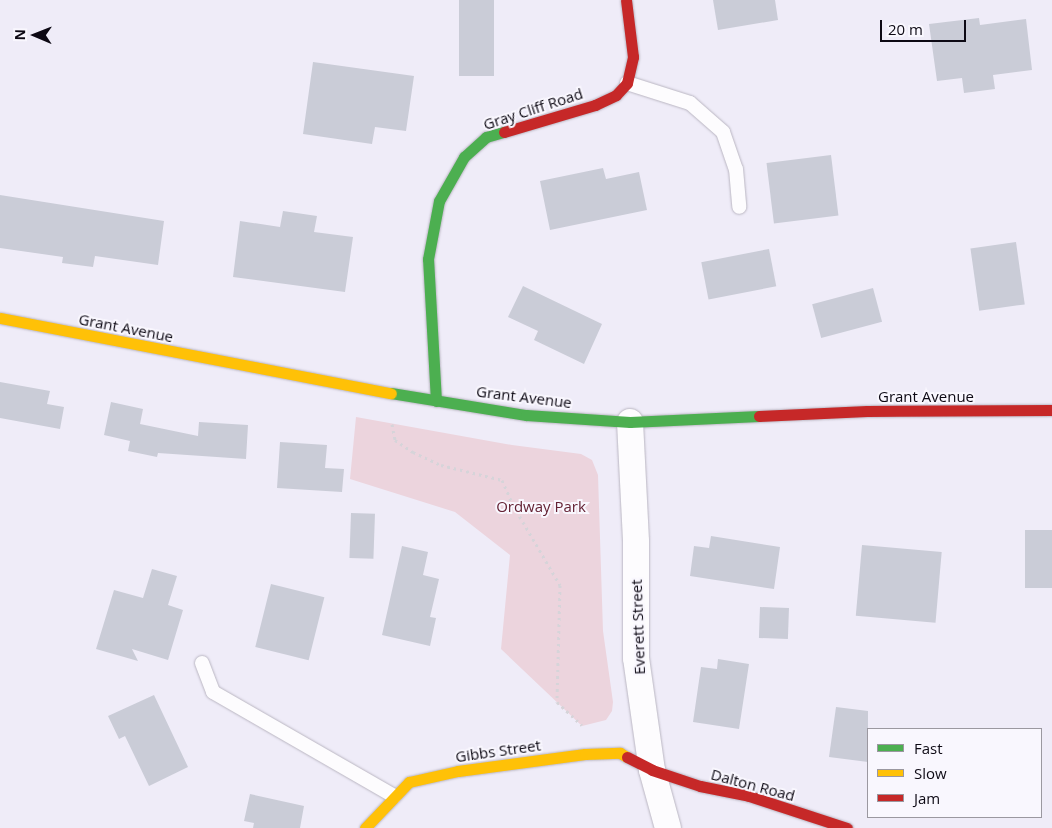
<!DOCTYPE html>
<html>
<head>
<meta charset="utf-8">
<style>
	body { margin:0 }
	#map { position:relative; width:1052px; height:828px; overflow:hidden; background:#efecf8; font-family:"Open Sans",sans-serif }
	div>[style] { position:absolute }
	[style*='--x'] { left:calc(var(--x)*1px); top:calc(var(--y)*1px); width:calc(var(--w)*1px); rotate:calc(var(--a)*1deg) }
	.green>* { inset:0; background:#ecd4dd }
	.building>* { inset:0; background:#caccd7; transform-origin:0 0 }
	.path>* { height:3px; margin-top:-1.5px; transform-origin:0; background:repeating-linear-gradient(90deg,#d6d4d9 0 2.5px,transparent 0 6.5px) }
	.roads { filter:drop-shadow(0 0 1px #bab6c2) drop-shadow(0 0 1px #bab6c2) }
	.lane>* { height:14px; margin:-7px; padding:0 7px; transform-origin:7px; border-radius:7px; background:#fdfcfe }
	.street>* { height:26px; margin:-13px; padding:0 13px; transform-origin:13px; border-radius:13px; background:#fdfcfe }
	.fast>* { height:11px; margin:-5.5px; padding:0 5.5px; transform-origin:5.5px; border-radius:5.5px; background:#4caf50 }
	.slow>* { height:11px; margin:-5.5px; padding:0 5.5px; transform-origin:5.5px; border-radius:5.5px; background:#ffc107 }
	.jam>* { height:11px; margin:-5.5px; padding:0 5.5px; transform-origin:5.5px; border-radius:5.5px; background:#c62828 }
	span { translate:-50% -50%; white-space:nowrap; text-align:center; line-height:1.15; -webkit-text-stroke:4px #f9f7fe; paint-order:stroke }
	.street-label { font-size:15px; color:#0d0914 }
	.park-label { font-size:15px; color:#642234 }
	.legend { position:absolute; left:867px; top:728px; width:175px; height:90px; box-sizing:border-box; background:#f9f7fe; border:1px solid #9b98a0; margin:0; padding:6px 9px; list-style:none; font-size:15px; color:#0d0914 }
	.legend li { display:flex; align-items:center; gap:10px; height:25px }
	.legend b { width:25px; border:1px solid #9b98a0 }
	.north { position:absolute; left:10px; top:10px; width:50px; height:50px; -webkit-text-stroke:4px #f9f7fe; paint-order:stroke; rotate:271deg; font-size:14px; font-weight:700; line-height:20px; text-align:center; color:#0d0914 }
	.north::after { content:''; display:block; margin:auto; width:18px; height:22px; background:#0d0914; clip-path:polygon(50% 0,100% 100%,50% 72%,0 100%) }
	.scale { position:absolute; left:880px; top:20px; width:86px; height:22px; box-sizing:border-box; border:2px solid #0d0914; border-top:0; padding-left:6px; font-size:15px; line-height:18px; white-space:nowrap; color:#0d0914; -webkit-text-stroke:4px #f9f7fe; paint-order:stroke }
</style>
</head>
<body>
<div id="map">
	<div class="green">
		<i style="clip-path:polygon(356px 417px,512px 445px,581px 454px,592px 460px,598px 475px,603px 631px,613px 702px,612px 711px,606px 720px,582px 726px,501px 649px,510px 555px,455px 512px,350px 479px)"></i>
	</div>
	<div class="building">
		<i style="left:459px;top:0;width:35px;height:76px"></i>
		<i style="clip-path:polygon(713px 0,775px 0,778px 20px,718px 30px)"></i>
		<i style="clip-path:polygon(979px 18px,980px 25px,1026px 19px,1032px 70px,993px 75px,995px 89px,964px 93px,962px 78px,937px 81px,929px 24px)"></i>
		<i style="clip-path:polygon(313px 62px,414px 76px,406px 131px,375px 127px,372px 144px,303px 134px)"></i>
		<i style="left:831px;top:155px;width:61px;height:65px;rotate:83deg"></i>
		<i style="clip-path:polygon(603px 168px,606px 179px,639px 172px,647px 210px,550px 230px,540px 181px)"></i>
		<i style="clip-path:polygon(0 195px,164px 221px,158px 265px,95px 256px,93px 267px,62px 263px,63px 257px,0 248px)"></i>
		<i style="clip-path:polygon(283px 211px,317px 216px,314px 232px,353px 237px,345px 292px,233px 277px,240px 221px,280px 227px)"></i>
		<i style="left:1016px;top:242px;width:63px;height:46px;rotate:82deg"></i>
		<i style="left:769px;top:249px;width:38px;height:69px;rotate:79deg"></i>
		<i style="clip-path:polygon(523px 286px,602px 324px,584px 364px,534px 340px,538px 331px,508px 317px)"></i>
		<i style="left:873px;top:288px;width:35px;height:63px;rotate:75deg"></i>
		<i style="clip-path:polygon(0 382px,50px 391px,47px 404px,64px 407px,60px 429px,0 418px)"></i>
		<i style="clip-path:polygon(111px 402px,143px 409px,140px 424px,198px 436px,199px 422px,248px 425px,246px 459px,158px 453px,157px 457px,128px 451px,130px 441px,104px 435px)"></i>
		<i style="clip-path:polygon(280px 442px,327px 445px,325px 468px,344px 469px,342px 492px,277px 488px)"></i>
		<i style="left:351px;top:513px;width:24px;height:45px;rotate:2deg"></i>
		<i style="left:1052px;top:530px;width:58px;height:27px;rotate:90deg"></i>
		<i style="clip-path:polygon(711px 536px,780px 547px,774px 589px,690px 576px,694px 546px,709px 548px)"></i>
		<i style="left:862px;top:545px;width:80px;height:71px;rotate:5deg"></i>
		<i style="clip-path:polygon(402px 546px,428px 552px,423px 575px,439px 579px,430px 617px,436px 618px,430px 646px,382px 635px)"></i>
		<i style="clip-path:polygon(152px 569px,177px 576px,168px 605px,183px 610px,168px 660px,132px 649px,138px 661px,96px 649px,114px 590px,143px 598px)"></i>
		<i style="left:271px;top:584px;width:55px;height:65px;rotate:14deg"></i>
		<i style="left:760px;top:607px;width:29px;height:31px;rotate:2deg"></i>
		<i style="clip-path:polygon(718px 659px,749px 664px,739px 729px,693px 722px,701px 667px,717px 669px)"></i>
		<i style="clip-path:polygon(154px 695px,188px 767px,149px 786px,125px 736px,119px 739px,108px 716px)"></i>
		<i style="clip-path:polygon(836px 707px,868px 711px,868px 762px,829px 757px)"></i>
		<i style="clip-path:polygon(250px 794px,304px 806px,300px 828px,253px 828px,254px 823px,244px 821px)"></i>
	</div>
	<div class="path">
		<i style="--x:392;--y:424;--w:16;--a:79"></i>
		<i style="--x:395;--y:440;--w:22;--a:34"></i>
		<i style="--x:413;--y:452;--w:31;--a:25"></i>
		<i style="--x:441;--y:465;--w:63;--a:13.8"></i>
		<i style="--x:502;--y:480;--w:27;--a:66"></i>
		<i style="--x:513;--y:505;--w:93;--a:59.6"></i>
		<i style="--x:560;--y:585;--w:117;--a:91.5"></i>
		<i style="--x:557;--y:702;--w:34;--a:43"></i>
	</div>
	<div class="roads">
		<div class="lane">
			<i style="--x:627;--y:83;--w:66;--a:17.6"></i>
			<i style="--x:690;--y:103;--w:44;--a:41.3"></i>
			<i style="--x:723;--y:132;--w:39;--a:71"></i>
			<i style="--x:736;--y:169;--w:38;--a:85"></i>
			<i style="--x:202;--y:663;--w:31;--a:69"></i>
			<i style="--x:213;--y:692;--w:209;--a:29.9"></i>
		</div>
		<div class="street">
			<i style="--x:630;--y:422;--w:120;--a:87.1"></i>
			<i style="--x:636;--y:542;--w:116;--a:90"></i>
			<i style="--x:636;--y:658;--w:113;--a:81.9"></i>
			<i style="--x:652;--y:770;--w:60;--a:74.6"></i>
		</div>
		<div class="fast">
			<i style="--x:391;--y:393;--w:137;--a:9.3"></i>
			<i style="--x:526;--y:415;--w:104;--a:3.9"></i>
			<i style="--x:630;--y:422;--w:129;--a:-2.7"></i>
			<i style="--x:436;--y:401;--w:142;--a:-93.2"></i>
			<i style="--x:428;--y:259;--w:59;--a:-79.3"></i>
			<i style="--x:439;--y:201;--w:51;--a:-60.4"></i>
			<i style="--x:464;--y:157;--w:30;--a:-42"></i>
			<i style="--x:486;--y:137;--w:19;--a:-16"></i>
		</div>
		<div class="slow">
			<i style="--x:0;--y:318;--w:398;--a:10.9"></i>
			<i style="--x:365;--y:828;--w:64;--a:-46.3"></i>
			<i style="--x:409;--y:782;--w:50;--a:-12.7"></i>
			<i style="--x:458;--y:771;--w:128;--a:-7.6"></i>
			<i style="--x:585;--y:754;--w:35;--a:-2"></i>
			<i style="--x:620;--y:753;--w:8;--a:30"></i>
		</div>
		<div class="jam">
			<i style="--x:504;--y:132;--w:95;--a:-16.5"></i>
			<i style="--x:595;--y:105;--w:23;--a:-25"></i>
			<i style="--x:616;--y:95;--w:16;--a:-47"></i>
			<i style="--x:627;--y:83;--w:27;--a:-77"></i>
			<i style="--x:633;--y:57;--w:57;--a:-97"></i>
			<i style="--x:759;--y:416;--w:108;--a:-2.7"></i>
			<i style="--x:867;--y:411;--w:185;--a:-0.3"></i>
			<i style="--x:627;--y:757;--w:28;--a:27"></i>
			<i style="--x:652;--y:770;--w:51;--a:18.4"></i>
			<i style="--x:700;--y:786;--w:50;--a:11.5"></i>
			<i style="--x:749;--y:796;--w:103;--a:18.1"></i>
		</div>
	</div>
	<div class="street-label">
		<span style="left:533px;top:109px;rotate:-18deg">Gray Cliff Road</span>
		<span style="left:126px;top:328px;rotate:11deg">Grant Avenue</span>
		<span style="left:524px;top:397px;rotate:7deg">Grant Avenue</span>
		<span style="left:926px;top:397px">Grant Avenue</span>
		<span style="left:638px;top:627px;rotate:-92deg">Everett Street</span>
		<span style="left:498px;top:751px;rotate:-8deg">Gibbs Street</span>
		<span style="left:753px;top:785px;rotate:15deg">Dalton Road</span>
	</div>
	<div class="park-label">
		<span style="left:541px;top:507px">Ordway Park</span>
	</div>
	<ul class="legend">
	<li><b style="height:6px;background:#4caf50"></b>Fast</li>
	<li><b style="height:6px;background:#ffc107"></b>Slow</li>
	<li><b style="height:6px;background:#c62828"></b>Jam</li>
	</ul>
	<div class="north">N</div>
	<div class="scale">20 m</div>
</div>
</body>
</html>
